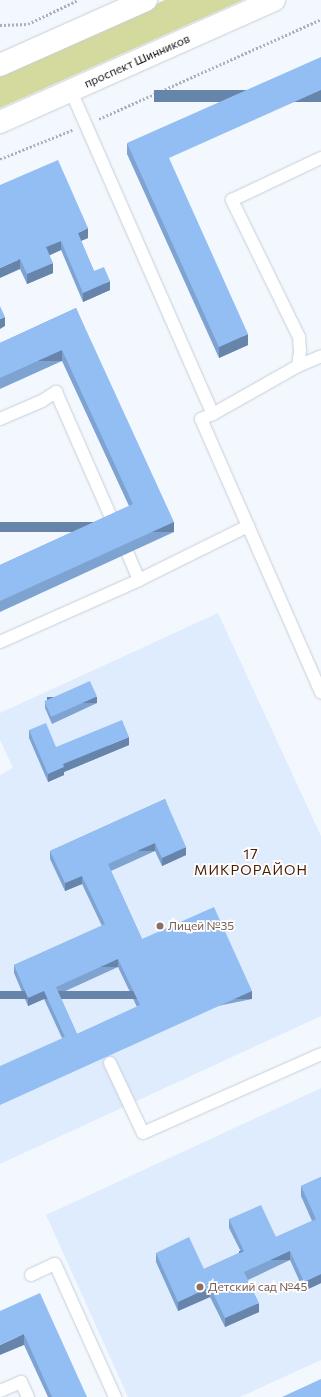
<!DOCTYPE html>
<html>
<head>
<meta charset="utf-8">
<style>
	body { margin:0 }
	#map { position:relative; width:321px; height:1397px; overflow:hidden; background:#f3f8fe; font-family:Commissioner,sans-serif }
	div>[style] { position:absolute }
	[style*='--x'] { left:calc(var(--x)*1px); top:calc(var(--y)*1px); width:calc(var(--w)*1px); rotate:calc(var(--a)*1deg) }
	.built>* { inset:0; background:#dfecfd }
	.green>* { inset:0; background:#d4da9d }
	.path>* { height:2.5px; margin-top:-1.25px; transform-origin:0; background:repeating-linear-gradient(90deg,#adb1b7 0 2px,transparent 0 4px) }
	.roads { filter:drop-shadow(0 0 1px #c6ced8) drop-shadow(0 0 1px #c6ced8) }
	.service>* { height:12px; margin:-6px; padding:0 6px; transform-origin:6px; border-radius:6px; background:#fff }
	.tertiary>* { height:22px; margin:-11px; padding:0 11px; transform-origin:11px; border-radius:11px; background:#fff }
	.wall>* { inset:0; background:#7ea3d1 }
	.shaded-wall>* { inset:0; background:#6785aa; transform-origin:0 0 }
	.building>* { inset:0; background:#93bef3; transform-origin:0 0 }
	.dots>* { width:11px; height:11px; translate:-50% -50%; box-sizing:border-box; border:2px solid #fff; border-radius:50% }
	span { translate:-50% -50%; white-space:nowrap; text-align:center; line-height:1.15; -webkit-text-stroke:3.5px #fff; paint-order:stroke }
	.street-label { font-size:12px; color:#0f1115 }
	.education-label { font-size:12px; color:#785e54 }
	.left { translate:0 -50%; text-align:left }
	.quarter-label { font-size:14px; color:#4c1c03; letter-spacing:1px }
</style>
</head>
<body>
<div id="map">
	<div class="built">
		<i style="clip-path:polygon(218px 613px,321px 836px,321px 1016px,0 1164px,0 775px,13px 768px,0 740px,0 713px)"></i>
		<i style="clip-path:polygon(321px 1088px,321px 1360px,240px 1397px,128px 1397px,46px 1215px)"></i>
	</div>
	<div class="green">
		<i style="clip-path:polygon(165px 0,243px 0,0 108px,0 73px)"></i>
	</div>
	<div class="path">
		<i style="--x:0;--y:25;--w:28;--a:-2"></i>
		<i style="--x:28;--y:24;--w:55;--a:-25.6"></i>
		<i style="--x:99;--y:119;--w:243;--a:-24.2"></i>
		<i style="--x:0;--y:159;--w:78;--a:-21.9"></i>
	</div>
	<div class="roads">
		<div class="service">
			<i style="--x:71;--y:91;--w:353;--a:66.3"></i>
			<i style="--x:213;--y:414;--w:13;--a:157"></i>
			<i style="--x:201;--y:419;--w:299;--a:66.3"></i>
			<i style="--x:298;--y:366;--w:25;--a:-23"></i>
			<i style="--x:213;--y:414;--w:98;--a:-29.5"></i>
			<i style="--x:298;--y:366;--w:15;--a:-82"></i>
			<i style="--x:300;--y:351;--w:14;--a:-94"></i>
			<i style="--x:299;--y:337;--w:153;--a:-116.1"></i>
			<i style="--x:232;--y:200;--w:98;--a:-25.3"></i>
			<i style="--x:0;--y:419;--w:46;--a:-23.2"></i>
			<i style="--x:42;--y:401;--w:17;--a:-33"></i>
			<i style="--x:56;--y:392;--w:144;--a:66.3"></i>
			<i style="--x:139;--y:580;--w:122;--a:-26.4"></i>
			<i style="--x:0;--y:642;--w:152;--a:-24"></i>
			<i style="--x:139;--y:580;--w:28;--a:-113"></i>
			<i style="--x:110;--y:1063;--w:77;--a:64.8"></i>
			<i style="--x:143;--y:1133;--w:195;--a:-23.9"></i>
			<i style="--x:31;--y:1275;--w:26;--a:-25"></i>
			<i style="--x:55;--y:1264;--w:146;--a:65.7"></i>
			<i style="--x:0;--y:1391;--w:23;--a:-23"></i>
			<i style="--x:21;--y:1382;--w:17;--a:65"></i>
		</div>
		<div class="tertiary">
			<i style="--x:0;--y:65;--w:160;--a:-24"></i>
			<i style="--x:0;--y:122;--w:300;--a:-24"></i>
		</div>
	</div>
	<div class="wall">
		<i style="clip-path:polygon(127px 143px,248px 345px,219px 358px,127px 154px)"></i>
		<i style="clip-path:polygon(0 185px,88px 238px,81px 241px,94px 271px,110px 290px,83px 302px,61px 250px,49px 255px,53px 273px,27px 284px,20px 269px)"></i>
		<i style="clip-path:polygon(76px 308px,174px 532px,0 612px,0 565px,129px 506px,62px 361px,0 389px,0 343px)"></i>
		<i style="clip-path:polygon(45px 702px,97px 703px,52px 724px,45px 708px)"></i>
		<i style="clip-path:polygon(29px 730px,56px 747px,129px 745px,64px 772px,64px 775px,48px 782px,29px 738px)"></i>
		<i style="clip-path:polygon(evenodd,165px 799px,186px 855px,162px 866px,155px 851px,111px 871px,142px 939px,252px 999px,62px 1038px,44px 999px,28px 1006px,14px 973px,14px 965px,102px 926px,82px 884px,65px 891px,50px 859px,50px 851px,165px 799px,118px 967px,137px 1007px,77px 1034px,59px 994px,118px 967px)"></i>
		<i style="clip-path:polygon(321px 1177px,321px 1283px,304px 1291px,290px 1260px,248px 1280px,259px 1312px,225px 1327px,210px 1297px,178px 1311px,156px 1262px,156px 1253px,204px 1269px,241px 1252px,229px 1228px,229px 1219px,276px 1237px,312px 1221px,301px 1196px,301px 1186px)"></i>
		<i style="clip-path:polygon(0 1311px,87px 1397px,48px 1397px,24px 1345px)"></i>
	</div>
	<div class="shaded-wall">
		<i style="left:321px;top:90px;width:12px;height:167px;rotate:90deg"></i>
		<i style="clip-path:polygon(88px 228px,88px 238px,78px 242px,78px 233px)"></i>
		<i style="clip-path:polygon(61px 241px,61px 250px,46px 257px,46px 247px)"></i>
		<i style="clip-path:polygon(20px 259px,20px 269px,0 278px,0 268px)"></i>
		<i style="clip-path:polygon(53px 263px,53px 273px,27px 284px,27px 274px)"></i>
		<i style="clip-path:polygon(110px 281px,110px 290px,83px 302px,83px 293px)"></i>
		<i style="clip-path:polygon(5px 317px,5px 326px,0 329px,0 319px)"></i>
		<i style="clip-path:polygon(248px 334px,248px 345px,219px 358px,219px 347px)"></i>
		<i style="left:62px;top:350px;width:11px;height:68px;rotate:90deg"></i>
		<i style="left:174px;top:522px;width:10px;height:191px;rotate:90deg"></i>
		<i style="left:97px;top:697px;width:6px;height:50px;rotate:90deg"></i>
		<i style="clip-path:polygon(129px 737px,129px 745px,64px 772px,64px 775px,48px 782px,48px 774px,63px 764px)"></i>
		<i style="left:155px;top:843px;width:8px;height:51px;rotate:90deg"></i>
		<i style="clip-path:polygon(186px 847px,186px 855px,162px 866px,162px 858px)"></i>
		<i style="clip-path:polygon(82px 876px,82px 884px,65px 891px,65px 883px)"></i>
		<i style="left:118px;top:959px;width:8px;height:68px;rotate:90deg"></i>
		<i style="clip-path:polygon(44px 991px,44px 999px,28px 1006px,28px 998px)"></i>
		<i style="left:252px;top:991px;width:8px;height:277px;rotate:90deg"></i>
		<i style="left:290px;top:1251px;width:9px;height:51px;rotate:90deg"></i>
		<i style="clip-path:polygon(321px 1274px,321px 1283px,304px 1291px,304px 1282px)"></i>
		<i style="clip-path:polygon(210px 1287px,210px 1297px,178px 1311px,178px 1302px)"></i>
		<i style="clip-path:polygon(259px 1303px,259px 1312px,225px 1327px,225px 1318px)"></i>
		<i style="clip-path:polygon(24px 1334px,24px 1345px,0 1355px,0 1345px)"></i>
	</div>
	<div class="building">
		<i style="clip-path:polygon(321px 57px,321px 90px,169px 158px,248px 334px,219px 347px,127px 143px)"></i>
		<i style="clip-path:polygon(58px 160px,88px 228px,78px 233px,94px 271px,104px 267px,110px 281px,83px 293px,61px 241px,46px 247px,53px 263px,27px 274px,20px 259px,0 268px,0 185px)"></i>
		<i style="clip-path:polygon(0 306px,5px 317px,0 319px)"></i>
		<i style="clip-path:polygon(76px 308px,174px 522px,0 601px,0 565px,133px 504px,62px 350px,0 378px,0 343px)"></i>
		<i style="left:90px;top:681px;width:17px;height:50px;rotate:66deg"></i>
		<i style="clip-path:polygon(122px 720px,129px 737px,63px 764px,64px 767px,48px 774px,29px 730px,46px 723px,56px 747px)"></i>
		<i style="clip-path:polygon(evenodd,165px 799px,186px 847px,162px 858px,155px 843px,108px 864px,142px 939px,214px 907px,252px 991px,0 1105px,0 1066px,65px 1037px,44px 991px,28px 998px,14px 965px,105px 924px,82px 876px,65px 883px,50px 851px,165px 799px,118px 959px,140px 1005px,77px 1034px,56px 987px,118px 959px)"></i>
		<i style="clip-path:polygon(321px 1177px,321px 1274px,304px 1282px,290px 1251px,244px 1272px,259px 1303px,225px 1318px,210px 1287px,178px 1302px,156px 1253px,189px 1237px,204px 1269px,244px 1251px,229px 1219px,261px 1205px,276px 1237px,316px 1219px,301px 1186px)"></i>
		<i style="clip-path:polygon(40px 1293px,87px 1397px,52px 1397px,24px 1334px,0 1345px,0 1311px)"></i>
		<i style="clip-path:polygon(321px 1379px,321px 1397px,282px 1397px)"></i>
	</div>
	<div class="dots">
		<i style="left:160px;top:926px;background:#8d6e63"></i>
		<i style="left:200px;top:1287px;background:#8d6e63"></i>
	</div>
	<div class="street-label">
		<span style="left:137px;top:61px;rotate:-24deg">проспект Шинников</span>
	</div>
	<div class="education-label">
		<span class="left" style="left:168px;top:926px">Лицей №35</span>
		<span class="left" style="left:208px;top:1287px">Детский сад №45</span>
	</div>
	<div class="quarter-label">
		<span style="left:251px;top:862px">17<br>МИКРОРАЙОН</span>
	</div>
</div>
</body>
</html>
